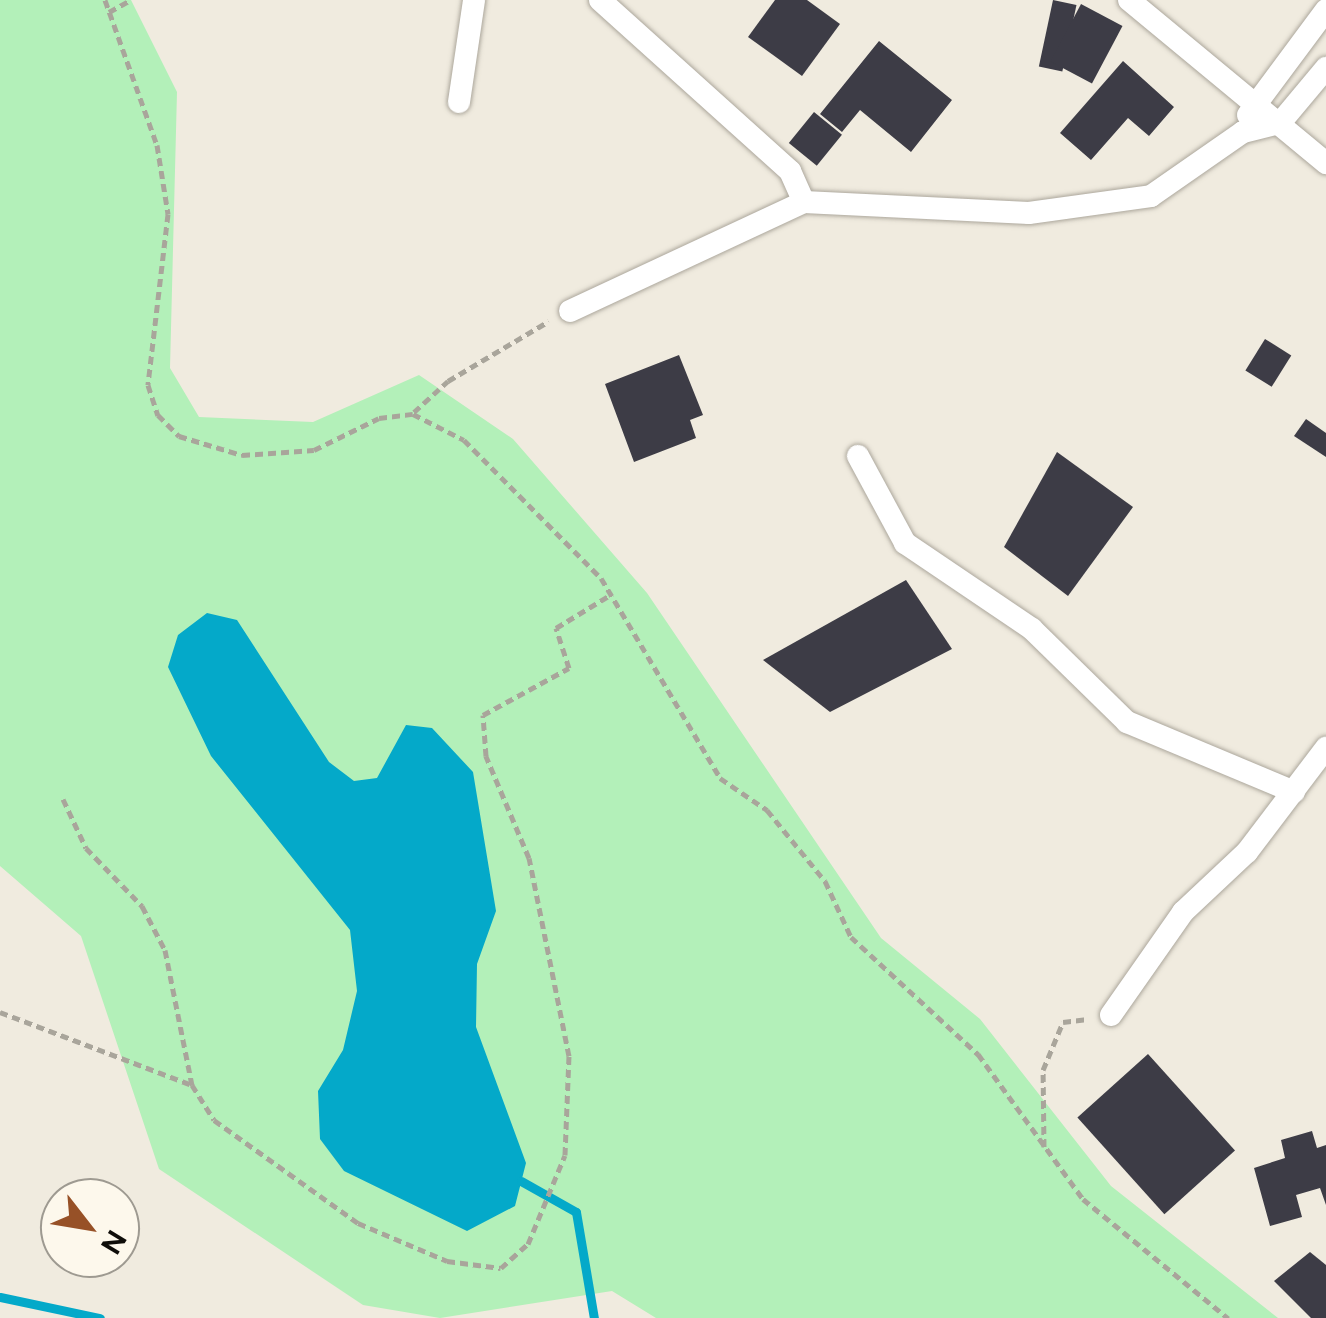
<!DOCTYPE html>
<html>
<head>
<meta charset="utf-8">
<style>
	body { margin:0 }
	#map { position:relative; width:1326px; height:1318px; overflow:hidden; background:#f0ebdf; font-family:Figtree,sans-serif }
	div>[style] { position:absolute }
	[style*='--x'] { left:calc(var(--x)*1px); top:calc(var(--y)*1px); width:calc(var(--w)*1px); rotate:calc(var(--a)*1deg) }
	.green>* { inset:0; background:#b3f0b9 }
	.water>* { inset:0; background:#04a9c9 }
	.stream>* { height:9px; margin:-4.5px; padding:0 4.5px; transform-origin:4.5px; border-radius:4.5px; background:#04a9c9 }
	.building>* { inset:0; background:#3d3c46; transform-origin:0 0 }
	.path>* { height:5px; margin-top:-2.5px; transform-origin:0; background:repeating-linear-gradient(90deg,#a9a59b 0 8px,transparent 0 13px) }
	.roads { filter:drop-shadow(0 0 2px #aca79c) drop-shadow(0 0 2px #aca79c) }
	.street>* { height:22px; margin:-11px; padding:0 11px; transform-origin:11px; border-radius:11px; background:#fff }
	span { translate:-50% -50%; white-space:nowrap; text-align:center; line-height:1.15; -webkit-text-stroke:10px #fdf8ec; paint-order:stroke }
	.north { position:absolute; left:40px; top:1178px; width:100px; height:100px; box-sizing:border-box; background:#fdf8ec; border:2px solid #9e9a91; border-radius:50%; rotate:121deg; font-size:28px; font-weight:700; line-height:40px; text-align:center; color:#0f0d09 }
	.north::after { content:''; display:block; margin:auto; width:35px; height:45px; background:#975127; clip-path:polygon(50% 0,100% 100%,50% 72%,0 100%) }
</style>
</head>
<body>
<div id="map">
	<div class="green">
		<i style="clip-path:polygon(0 0,131px 0,177px 92px,170px 368px,199px 417px,313px 422px,419px 375px,513px 439px,647px 593px,881px 938px,980px 1019px,1111px 1186px,1278px 1318px,656px 1318px,612px 1291px,440px 1318px,363px 1305px,159px 1169px,81px 936px,0 866px)"></i>
	</div>
	<div class="water">
		<i style="clip-path:polygon(207px 613px,237px 620px,329px 762px,354px 781px,377px 778px,406px 725px,432px 728px,473px 772px,496px 911px,477px 964px,476px 1027px,526px 1163px,515px 1206px,467px 1231px,344px 1171px,320px 1139px,318px 1091px,343px 1050px,357px 991px,350px 930px,211px 756px,168px 667px,178px 635px)"></i>
	</div>
	<div class="stream">
		<i style="--x:521;--y:1181;--w:63;--a:29.4"></i>
		<i style="--x:576;--y:1212;--w:108;--a:80.4"></i>
		<i style="--x:0;--y:1297;--w:102;--a:11.9"></i>
	</div>
	<div class="building">
		<i style="clip-path:polygon(775px 0,807px 0,840px 24px,802px 76px,748px 37px)"></i>
		<i style="left:1053px;top:0;width:24px;height:68px;rotate:12deg"></i>
		<i style="left:1081px;top:4px;width:47px;height:65px;rotate:28deg"></i>
		<i style="clip-path:polygon(879px 41px,952px 100px,911px 152px,860px 110px,842px 132px,820px 114px)"></i>
		<i style="clip-path:polygon(1123px 61px,1174px 107px,1149px 136px,1128px 118px,1091px 160px,1060px 133px)"></i>
		<i style="left:814px;top:112px;width:36px;height:40px;rotate:39deg"></i>
		<i style="left:1265px;top:339px;width:31px;height:37px;rotate:32deg"></i>
		<i style="clip-path:polygon(679px 355px,703px 415px,690px 420px,696px 438px,634px 462px,605px 384px)"></i>
		<i style="clip-path:polygon(1306px 419px,1326px 433px,1326px 457px,1294px 436px)"></i>
		<i style="clip-path:polygon(1057px 452px,1133px 507px,1068px 596px,1004px 547px)"></i>
		<i style="clip-path:polygon(906px 580px,952px 649px,830px 712px,763px 660px)"></i>
		<i style="left:1148px;top:1054px;width:130px;height:95px;rotate:48deg"></i>
		<i style="clip-path:polygon(1312px 1131px,1317px 1148px,1326px 1145px,1326px 1205px,1320px 1188px,1296px 1195px,1302px 1217px,1270px 1226px,1254px 1168px,1285px 1158px,1281px 1140px)"></i>
		<i style="clip-path:polygon(1310px 1252px,1326px 1265px,1326px 1318px,1311px 1318px,1274px 1281px)"></i>
	</div>
	<div class="path">
		<i style="--x:105;--y:0;--w:154;--a:70.3"></i>
		<i style="--x:157;--y:145;--w:70;--a:80.9"></i>
		<i style="--x:168;--y:214;--w:172;--a:96.7"></i>
		<i style="--x:148;--y:385;--w:32;--a:72"></i>
		<i style="--x:158;--y:415;--w:30;--a:45"></i>
		<i style="--x:179;--y:436;--w:66;--a:16.8"></i>
		<i style="--x:242;--y:455;--w:72;--a:-4"></i>
		<i style="--x:314;--y:450;--w:72;--a:-26.2"></i>
		<i style="--x:379;--y:418;--w:34;--a:-7"></i>
		<i style="--x:413;--y:414;--w:57;--a:27"></i>
		<i style="--x:464;--y:440;--w:194;--a:45.2"></i>
		<i style="--x:601;--y:578;--w:233;--a:59.2"></i>
		<i style="--x:720;--y:778;--w:57;--a:34.2"></i>
		<i style="--x:767;--y:810;--w:92;--a:50.8"></i>
		<i style="--x:825;--y:881;--w:62;--a:65.1"></i>
		<i style="--x:851;--y:937;--w:173;--a:42.7"></i>
		<i style="--x:978;--y:1054;--w:179;--a:54.1"></i>
		<i style="--x:1083;--y:1199;--w:188;--a:39.4"></i>
		<i style="--x:109;--y:12;--w:25;--a:-29"></i>
		<i style="--x:414;--y:412;--w:46;--a:-42.4"></i>
		<i style="--x:448;--y:381;--w:117;--a:-30.7"></i>
		<i style="--x:63;--y:799;--w:54;--a:64.9"></i>
		<i style="--x:86;--y:848;--w:81;--a:46"></i>
		<i style="--x:142;--y:906;--w:50;--a:62.4"></i>
		<i style="--x:165;--y:950;--w:138;--a:78.7"></i>
		<i style="--x:192;--y:1085;--w:41;--a:57.8"></i>
		<i style="--x:214;--y:1120;--w:177;--a:35.6"></i>
		<i style="--x:358;--y:1223;--w:97;--a:23.1"></i>
		<i style="--x:447;--y:1261;--w:54;--a:7.4"></i>
		<i style="--x:501;--y:1268;--w:36;--a:-42"></i>
		<i style="--x:528;--y:1244;--w:96;--a:-67.4"></i>
		<i style="--x:565;--y:1155;--w:99;--a:-87.7"></i>
		<i style="--x:569;--y:1056;--w:202;--a:-101.4"></i>
		<i style="--x:529;--y:858;--w:111;--a:-112.9"></i>
		<i style="--x:486;--y:756;--w:41;--a:-94.2"></i>
		<i style="--x:483;--y:715;--w:98;--a:-28.7"></i>
		<i style="--x:569;--y:668;--w:42;--a:-108"></i>
		<i style="--x:556;--y:628;--w:66;--a:-31.3"></i>
		<i style="--x:0;--y:1012;--w:205;--a:20.8"></i>
		<i style="--x:1044;--y:1147;--w:77;--a:-90.7"></i>
		<i style="--x:1043;--y:1070;--w:52;--a:-67.4"></i>
		<i style="--x:1063;--y:1022;--w:25;--a:-7"></i>
	</div>
	<div class="roads">
		<div class="street">
			<i style="--x:600;--y:0;--w:256;--a:42"></i>
			<i style="--x:790;--y:171;--w:34;--a:66"></i>
			<i style="--x:1129;--y:0;--w:256;--a:39.6"></i>
			<i style="--x:459;--y:102;--w:103;--a:-81.6"></i>
			<i style="--x:1248;--y:115;--w:131;--a:-53.4"></i>
			<i style="--x:570;--y:311;--w:258;--a:-25"></i>
			<i style="--x:804;--y:202;--w:225;--a:2.8"></i>
			<i style="--x:1029;--y:213;--w:123;--a:-7.9"></i>
			<i style="--x:1151;--y:196;--w:112;--a:-34.8"></i>
			<i style="--x:1243;--y:132;--w:38;--a:-14"></i>
			<i style="--x:1280;--y:123;--w:72;--a:-50.1"></i>
			<i style="--x:858;--y:456;--w:99;--a:61.6"></i>
			<i style="--x:905;--y:543;--w:153;--a:34.1"></i>
			<i style="--x:1032;--y:629;--w:133;--a:44.4"></i>
			<i style="--x:1127;--y:722;--w:181;--a:22.7"></i>
			<i style="--x:1111;--y:1015;--w:126;--a:-55"></i>
			<i style="--x:1183;--y:912;--w:88;--a:-43.2"></i>
			<i style="--x:1247;--y:852;--w:131;--a:-52.8"></i>
		</div>
	</div>
	<div class="north">N</div>
</div>
</body>
</html>
